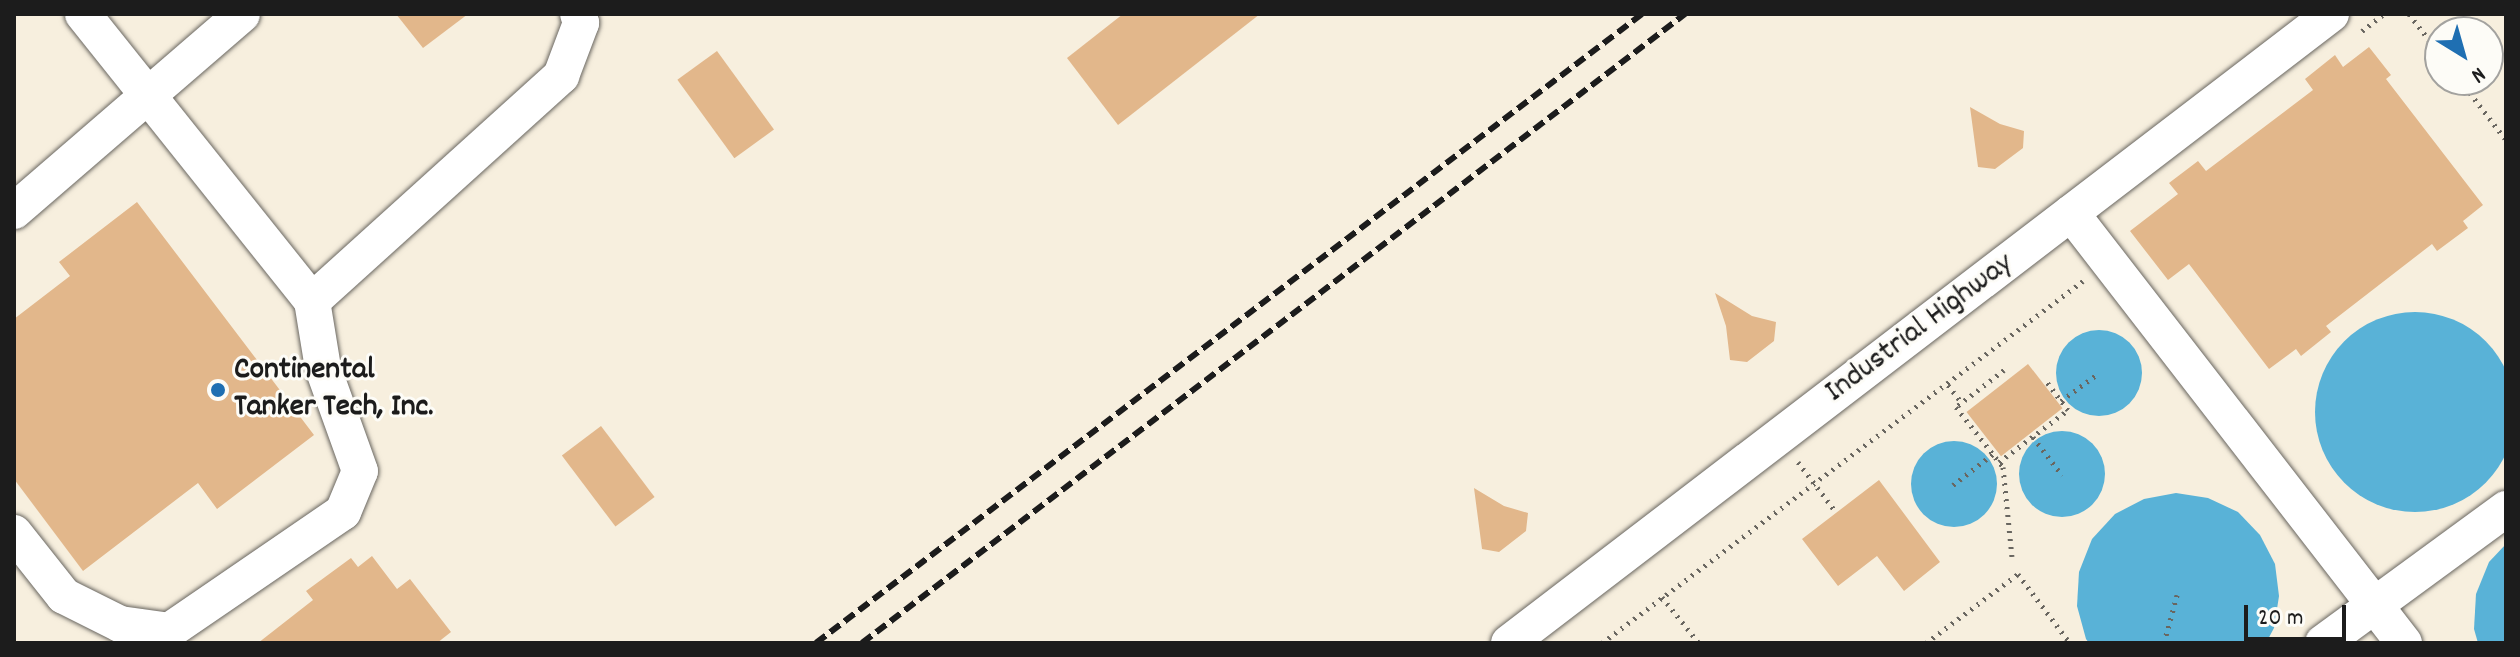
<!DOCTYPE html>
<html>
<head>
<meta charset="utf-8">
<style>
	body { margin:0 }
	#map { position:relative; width:2520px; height:657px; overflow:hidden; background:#f7efde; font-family:Dekko,sans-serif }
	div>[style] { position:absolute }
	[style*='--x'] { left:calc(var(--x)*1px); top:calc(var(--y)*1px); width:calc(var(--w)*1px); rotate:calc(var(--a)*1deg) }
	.water>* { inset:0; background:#59b2d7 }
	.round { border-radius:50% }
	.building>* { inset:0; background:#e2b78b; transform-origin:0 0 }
	.path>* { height:5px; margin-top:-2.5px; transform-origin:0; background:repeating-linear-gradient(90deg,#696660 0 2px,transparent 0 8px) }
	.roads { filter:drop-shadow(0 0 2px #696660) drop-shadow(0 0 2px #696660) }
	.minor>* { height:36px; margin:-18px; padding:0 18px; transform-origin:18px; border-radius:18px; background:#fff }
	.rail>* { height:6px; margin-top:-3px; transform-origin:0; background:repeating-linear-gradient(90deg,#1c1c1c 0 12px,transparent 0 18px) }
	.dots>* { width:22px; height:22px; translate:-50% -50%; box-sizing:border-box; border:4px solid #fdfcf7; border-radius:50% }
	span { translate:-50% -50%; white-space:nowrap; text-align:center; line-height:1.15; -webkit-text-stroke:6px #fdfcf7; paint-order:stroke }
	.street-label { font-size:32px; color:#1c1c1c }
	.poi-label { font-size:32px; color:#1c1c1c; font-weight:700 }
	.left { translate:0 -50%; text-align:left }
	.frame { position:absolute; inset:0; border:16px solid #1c1c1c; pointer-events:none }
	.north { position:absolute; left:2424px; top:16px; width:80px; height:80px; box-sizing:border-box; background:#fdfcf7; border:2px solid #a3a29f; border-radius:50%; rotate:143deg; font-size:22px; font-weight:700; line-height:32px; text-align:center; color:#1c1c1c }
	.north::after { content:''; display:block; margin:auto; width:28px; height:36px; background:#1f6fb2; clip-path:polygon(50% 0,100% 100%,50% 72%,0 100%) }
	.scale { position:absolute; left:2244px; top:605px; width:102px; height:36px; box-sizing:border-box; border:4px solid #1c1c1c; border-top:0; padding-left:10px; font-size:24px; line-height:28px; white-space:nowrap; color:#1c1c1c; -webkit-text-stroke:6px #fdfcf7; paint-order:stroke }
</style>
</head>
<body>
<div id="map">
	<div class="water">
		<i class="round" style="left:2315px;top:312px;width:200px;height:200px"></i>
		<i class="round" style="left:2056px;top:330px;width:86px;height:86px"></i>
		<i class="round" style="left:2019px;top:431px;width:86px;height:86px"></i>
		<i class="round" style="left:1911px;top:441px;width:86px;height:86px"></i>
		<i style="clip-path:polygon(2176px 493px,2208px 498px,2238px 512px,2260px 535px,2275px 564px,2279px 596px,2274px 628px,2266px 643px,2089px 643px,2086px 639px,2077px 606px,2079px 572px,2092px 539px,2115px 514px,2144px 499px)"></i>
		<i style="clip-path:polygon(2506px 544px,2506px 643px,2478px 643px,2474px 629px,2476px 594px,2489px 562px)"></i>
	</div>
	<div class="building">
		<i style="clip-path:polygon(396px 14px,468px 14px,423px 48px)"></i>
		<i style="clip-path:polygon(1123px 14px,1260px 14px,1118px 125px,1067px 58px)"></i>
		<i style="clip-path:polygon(2369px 47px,2391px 75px,2386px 79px,2483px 205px,2463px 221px,2468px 228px,2437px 251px,2432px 244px,2326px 326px,2331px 332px,2301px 356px,2296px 349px,2269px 369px,2189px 264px,2168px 280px,2130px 231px,2178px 194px,2169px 183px,2198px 161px,2206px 171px,2313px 90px,2305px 79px,2335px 55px,2343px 67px)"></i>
		<i style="left:717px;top:51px;width:97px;height:49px;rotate:54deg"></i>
		<i style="clip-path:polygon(1970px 107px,2000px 124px,2024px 131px,2023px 148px,1995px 169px,1978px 167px)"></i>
		<i style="clip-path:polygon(137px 202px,314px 435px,217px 509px,198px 483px,83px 571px,14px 479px,14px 319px,70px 276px,59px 262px)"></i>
		<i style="clip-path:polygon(1715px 293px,1752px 316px,1776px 322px,1774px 341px,1747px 362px,1730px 360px,1726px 326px)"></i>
		<i style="left:2028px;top:364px;width:56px;height:78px;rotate:52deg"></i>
		<i style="left:601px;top:426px;width:89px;height:49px;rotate:53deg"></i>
		<i style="clip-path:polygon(1879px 480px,1940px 562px,1904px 591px,1877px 556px,1838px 586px,1802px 539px)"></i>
		<i style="clip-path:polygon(1474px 488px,1504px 506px,1528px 513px,1526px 531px,1499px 552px,1482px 549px)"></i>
		<i style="clip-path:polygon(372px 556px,397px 589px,410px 579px,451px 632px,437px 643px,258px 643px,313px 600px,306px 591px,351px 558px,358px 567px)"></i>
	</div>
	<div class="path">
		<i style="--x:2409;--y:14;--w:51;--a:52.2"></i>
		<i style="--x:2362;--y:31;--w:28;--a:-38"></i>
		<i style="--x:2460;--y:80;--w:76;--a:52.5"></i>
		<i style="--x:2004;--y:370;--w:61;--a:142.4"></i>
		<i style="--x:1956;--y:407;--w:76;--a:51.9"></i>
		<i style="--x:2003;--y:467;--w:90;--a:84.3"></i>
		<i style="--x:1948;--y:385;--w:23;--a:52"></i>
		<i style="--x:2061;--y:401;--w:47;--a:-36.4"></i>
		<i style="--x:2033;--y:437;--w:48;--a:52.7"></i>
		<i style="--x:1798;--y:462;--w:63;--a:52.8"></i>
		<i style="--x:1999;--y:462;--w:86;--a:-37"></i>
		<i style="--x:2068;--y:410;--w:36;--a:-127"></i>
		<i style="--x:1953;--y:485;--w:51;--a:-37.8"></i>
		<i style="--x:1662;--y:597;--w:59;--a:51.2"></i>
		<i style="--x:1602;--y:643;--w:602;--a:-36.97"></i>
		<i style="--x:1926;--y:643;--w:115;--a:-36.9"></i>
		<i style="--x:2018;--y:574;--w:86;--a:53"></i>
		<i style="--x:2164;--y:643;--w:50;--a:-74.8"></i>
	</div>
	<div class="roads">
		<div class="minor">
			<i style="--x:14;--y:211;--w:301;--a:-40.8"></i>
			<i style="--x:2071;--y:213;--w:544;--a:52.25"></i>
			<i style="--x:312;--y:301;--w:336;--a:-42.1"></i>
			<i style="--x:561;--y:76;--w:57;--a:-69.3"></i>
			<i style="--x:581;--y:23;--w:9;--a:-108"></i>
			<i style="--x:14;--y:533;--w:80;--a:51.6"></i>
			<i style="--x:64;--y:596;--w:63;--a:26.6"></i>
			<i style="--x:120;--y:624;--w:49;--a:8.1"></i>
			<i style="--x:169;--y:631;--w:211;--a:-34.4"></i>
			<i style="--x:343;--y:512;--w:44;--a:-67.5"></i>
			<i style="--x:360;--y:471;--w:109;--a:-109.8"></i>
			<i style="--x:323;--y:368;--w:68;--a:-99.3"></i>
			<i style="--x:312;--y:301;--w:367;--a:-128.6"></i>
			<i style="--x:1509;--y:643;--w:1035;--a:-37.42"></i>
			<i style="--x:2323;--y:643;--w:227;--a:-36.2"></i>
		</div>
	</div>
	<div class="rail">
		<i style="--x:816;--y:643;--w:1038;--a:-37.29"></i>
		<i style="--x:862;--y:643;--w:1036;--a:-37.39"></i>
	</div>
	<div class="dots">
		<i style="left:218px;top:390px;background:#1f6fb2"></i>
	</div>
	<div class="street-label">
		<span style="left:1920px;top:329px;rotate:-37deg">Industrial Highway</span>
	</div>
	<div class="poi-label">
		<span class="left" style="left:234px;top:390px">Continental<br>Tanker Tech, Inc.</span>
	</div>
	<div class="frame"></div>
	<div class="north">N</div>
	<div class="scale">20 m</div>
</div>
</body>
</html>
